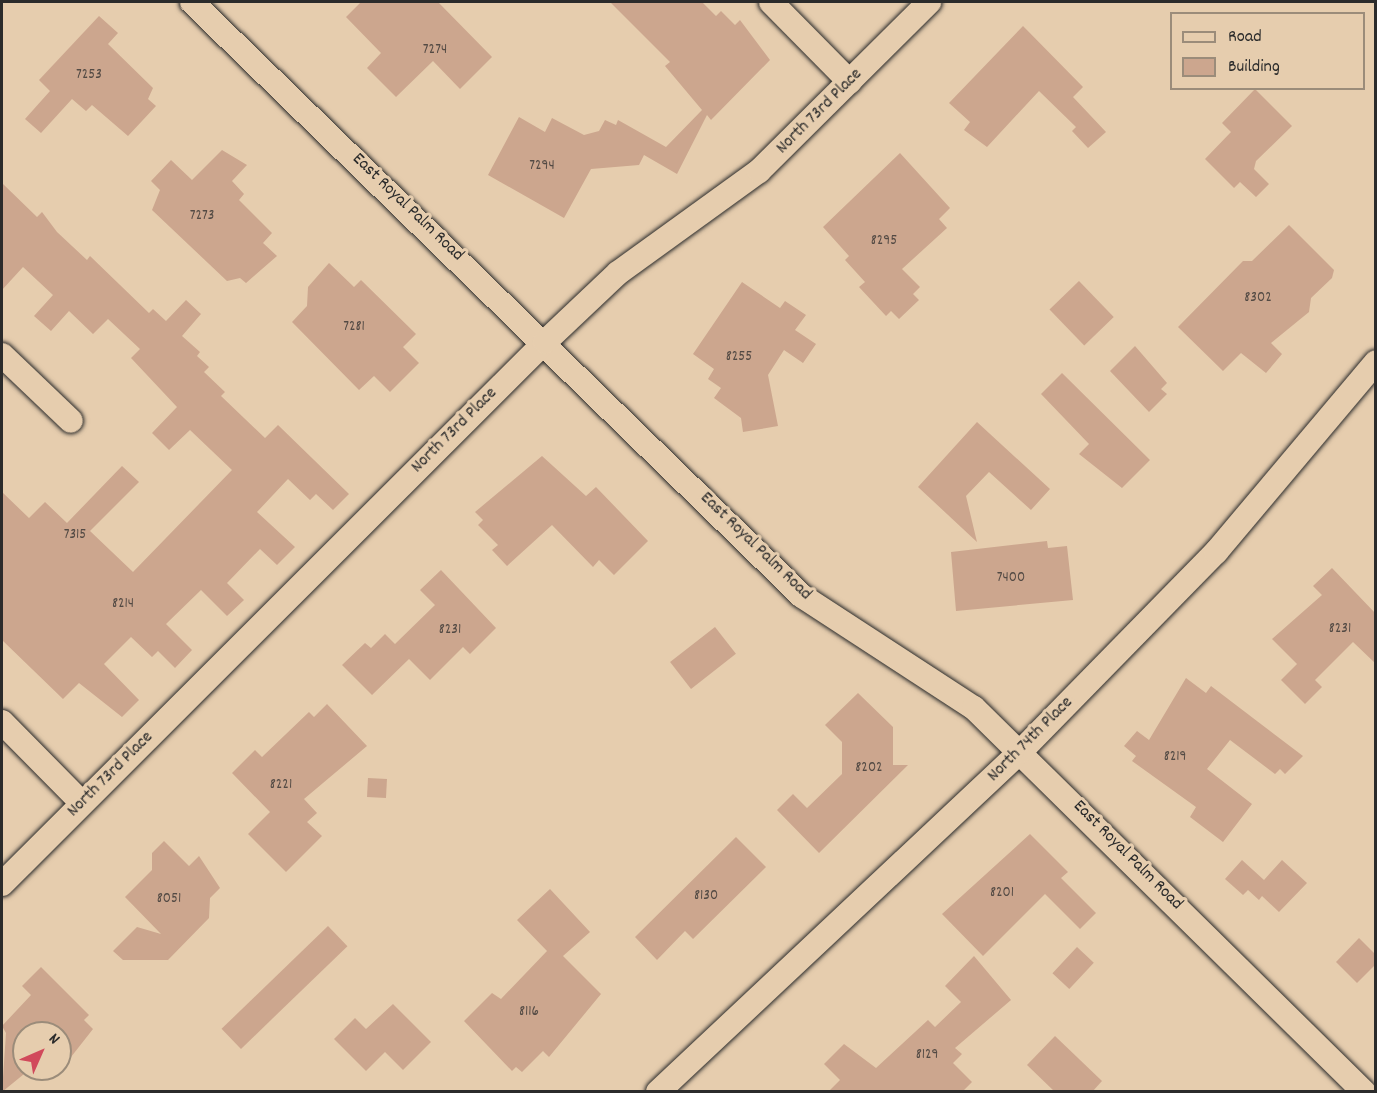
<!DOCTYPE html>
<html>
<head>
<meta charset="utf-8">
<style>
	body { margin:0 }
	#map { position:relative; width:1377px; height:1093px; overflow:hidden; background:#e6cdae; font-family:Dekko,sans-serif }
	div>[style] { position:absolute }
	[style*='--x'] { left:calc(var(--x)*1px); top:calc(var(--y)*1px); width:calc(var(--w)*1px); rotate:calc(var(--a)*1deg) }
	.building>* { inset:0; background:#cca68e; transform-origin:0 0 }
	.roads { filter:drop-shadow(0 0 2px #2b2b2b) drop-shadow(0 0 2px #2b2b2b) }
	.minor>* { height:24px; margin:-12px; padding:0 12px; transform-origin:12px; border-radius:12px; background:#e6cdae }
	span { translate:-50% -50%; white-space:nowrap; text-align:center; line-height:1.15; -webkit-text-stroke:6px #e6cdae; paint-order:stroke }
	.number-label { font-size:15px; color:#534a44 }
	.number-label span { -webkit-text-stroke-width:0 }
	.street-label { font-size:18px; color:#2b2b2b }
	.frame { position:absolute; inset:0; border:3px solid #2b2b2b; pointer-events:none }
	.legend { position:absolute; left:1170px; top:12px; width:195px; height:78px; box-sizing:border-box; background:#e6cdae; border:2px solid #9b8c7a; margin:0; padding:8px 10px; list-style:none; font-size:18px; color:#2b2b2b }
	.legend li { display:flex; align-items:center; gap:12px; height:30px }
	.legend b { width:30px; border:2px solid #9b8c7a }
	.north { position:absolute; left:12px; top:1021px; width:60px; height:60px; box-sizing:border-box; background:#e6cdae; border:2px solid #9b8c7a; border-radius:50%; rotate:45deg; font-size:16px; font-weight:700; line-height:24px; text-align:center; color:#2b2b2b }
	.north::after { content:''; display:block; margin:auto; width:21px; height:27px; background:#d1495b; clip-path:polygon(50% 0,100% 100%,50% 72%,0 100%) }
</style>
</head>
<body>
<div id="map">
	<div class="building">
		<i style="clip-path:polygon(361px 2px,438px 2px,492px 57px,460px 89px,433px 61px,396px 97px,367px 68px,381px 53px,346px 17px)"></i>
		<i style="clip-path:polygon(610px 2px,702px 2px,716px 16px,721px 11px,735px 25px,740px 20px,770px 60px,711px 120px,707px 115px,677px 174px,644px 155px,639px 165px,591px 169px,564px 218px,488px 175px,519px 117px,545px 132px,552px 118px,584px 135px,599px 131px,605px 120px,616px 125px,618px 120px,666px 147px,702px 110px,665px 66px,670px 62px)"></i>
		<i style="clip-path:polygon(99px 16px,118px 33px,108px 44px,153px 88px,148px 99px,156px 106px,128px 136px,92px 105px,86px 111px,72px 99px,41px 133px,25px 119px,50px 91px,39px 80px)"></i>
		<i style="clip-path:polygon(1023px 26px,1083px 87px,1073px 97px,1106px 132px,1088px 148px,1072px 131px,1076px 127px,1039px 91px,987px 147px,964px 130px,970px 122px,949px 103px)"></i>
		<i style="clip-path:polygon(1255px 89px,1292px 126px,1256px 161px,1254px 169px,1269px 184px,1256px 197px,1240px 182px,1234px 188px,1205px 159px,1231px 132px,1222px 123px)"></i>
		<i style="clip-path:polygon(222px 150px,247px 165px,232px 181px,244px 194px,239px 200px,272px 233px,263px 243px,277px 256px,246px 283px,240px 278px,227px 281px,152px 210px,160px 190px,151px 181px,171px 160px,192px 180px)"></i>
		<i style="clip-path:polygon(900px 153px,950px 208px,939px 219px,947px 228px,902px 269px,920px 287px,913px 294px,919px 300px,899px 319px,891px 311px,886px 316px,859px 287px,865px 282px,845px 260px,849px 256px,823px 227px)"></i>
		<i style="clip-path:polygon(2px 183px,37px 217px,42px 212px,57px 232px,87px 260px,90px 256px,149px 313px,153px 309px,166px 321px,186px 300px,201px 314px,182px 336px,200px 352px,197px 356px,209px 367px,204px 372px,225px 392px,221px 396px,265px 438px,278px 425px,349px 494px,333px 510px,316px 494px,310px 500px,288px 479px,257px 512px,295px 547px,277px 565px,260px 549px,227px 583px,244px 600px,227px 616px,201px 590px,166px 624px,192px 650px,175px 668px,158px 651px,152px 657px,131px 637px,104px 664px,139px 700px,122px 717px,79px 683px,63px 699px,2px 640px,2px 492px,29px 518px,45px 502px,67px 523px,122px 466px,139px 482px,90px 531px,133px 572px,232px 470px,190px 430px,169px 450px,152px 433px,177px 407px,131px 358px,140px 349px,108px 319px,93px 334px,69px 311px,51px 331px,34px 316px,53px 295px,23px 267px,2px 290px)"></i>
		<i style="clip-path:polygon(1289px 225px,1334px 270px,1332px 278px,1311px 298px,1309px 312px,1271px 343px,1282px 354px,1266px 373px,1241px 353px,1223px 371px,1178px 327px,1243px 261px,1252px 261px)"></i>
		<i style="clip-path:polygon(329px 263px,354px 287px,361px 280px,416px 334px,403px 347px,419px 363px,390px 392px,374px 376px,359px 390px,292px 322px,307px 306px,308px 287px)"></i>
		<i style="left:1079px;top:281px;width:50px;height:41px;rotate:46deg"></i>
		<i style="clip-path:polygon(742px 282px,780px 308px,785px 301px,806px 315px,795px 330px,816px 344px,803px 363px,784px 350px,768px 375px,778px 426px,743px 432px,741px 418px,714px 398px,721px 388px,708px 379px,714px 369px,693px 354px)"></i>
		<i style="clip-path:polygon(1135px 346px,1167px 383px,1161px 389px,1167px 394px,1149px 412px,1110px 371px)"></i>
		<i style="clip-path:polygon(1062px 373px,1150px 460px,1122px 488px,1079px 454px,1089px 444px,1041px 394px)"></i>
		<i style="clip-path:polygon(977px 422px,1050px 489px,1031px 510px,989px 472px,966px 496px,977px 542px,918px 487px)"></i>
		<i style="clip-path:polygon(542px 456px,586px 496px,596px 487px,648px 541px,614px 575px,599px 560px,593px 567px,552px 525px,507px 566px,492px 550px,498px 545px,478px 525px,483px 520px,475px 512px)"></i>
		<i style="clip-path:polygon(1047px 541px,1048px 548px,1067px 546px,1073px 600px,956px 611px,951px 552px)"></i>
		<i style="clip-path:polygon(1332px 568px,1376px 614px,1376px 664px,1353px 642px,1315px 680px,1322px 687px,1305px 704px,1281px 680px,1297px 664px,1272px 639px,1322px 595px,1313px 586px)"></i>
		<i style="clip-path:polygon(441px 570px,496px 628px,470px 654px,463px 647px,430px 680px,409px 659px,372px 695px,342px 665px,365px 643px,371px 648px,385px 634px,395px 644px,435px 605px,420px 590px)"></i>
		<i style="left:715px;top:627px;width:34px;height:57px;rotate:52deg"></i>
		<i style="clip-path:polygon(1186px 678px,1206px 693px,1211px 686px,1303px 756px,1285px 774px,1280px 769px,1275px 774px,1230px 740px,1207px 769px,1252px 804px,1223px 842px,1190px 817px,1196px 807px,1132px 761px,1136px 756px,1124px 746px,1137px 731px,1149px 740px)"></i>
		<i style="clip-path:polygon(858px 693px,893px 727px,893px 765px,908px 765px,819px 853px,777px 810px,793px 794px,807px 808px,842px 774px,842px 742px,825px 725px)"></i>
		<i style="clip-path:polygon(327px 704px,367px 746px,304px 799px,317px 813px,307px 822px,322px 836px,286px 872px,248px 834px,270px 812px,232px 773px,255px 750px,262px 757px,309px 712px,314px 717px)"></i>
		<i style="left:368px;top:778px;width:19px;height:19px;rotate:3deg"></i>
		<i style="clip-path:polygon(1030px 834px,1068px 872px,1061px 878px,1096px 913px,1080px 929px,1045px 894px,983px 956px,942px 914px)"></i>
		<i style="clip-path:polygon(736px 837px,766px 867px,693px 939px,685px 931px,657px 960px,635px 937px)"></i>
		<i style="clip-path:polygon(164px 841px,189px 866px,199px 856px,220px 888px,210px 898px,209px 918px,168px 960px,123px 960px,113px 951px,137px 927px,161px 934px,125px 897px,152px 870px,152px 853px)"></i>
		<i style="clip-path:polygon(1242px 860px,1264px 880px,1282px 860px,1307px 883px,1279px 912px,1262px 896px,1259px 900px,1248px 890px,1243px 895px,1225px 879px)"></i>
		<i style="clip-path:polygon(550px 889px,590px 932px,563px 956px,601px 994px,549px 1057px,543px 1051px,522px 1072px,516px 1067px,512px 1071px,464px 1021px,492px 993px,501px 999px,547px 951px,517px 920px)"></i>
		<i style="left:328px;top:926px;width:28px;height:148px;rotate:46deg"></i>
		<i style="clip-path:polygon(1359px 938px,1376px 955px,1376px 964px,1357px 983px,1336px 962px)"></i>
		<i style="left:1077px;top:947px;width:23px;height:36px;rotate:43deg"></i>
		<i style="clip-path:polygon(974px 956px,1011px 1000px,955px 1048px,962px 1054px,953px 1063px,972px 1082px,962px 1092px,828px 1092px,840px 1080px,824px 1064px,844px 1044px,876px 1068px,928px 1020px,935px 1027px,961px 1002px,945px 986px)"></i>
		<i style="clip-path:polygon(41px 967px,89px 1015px,84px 1020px,93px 1029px,60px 1071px,60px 1033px,24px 1033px,24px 1074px,2px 1092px,6px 1033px,2px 1026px,31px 995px,22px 986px)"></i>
		<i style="clip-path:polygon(393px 1004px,431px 1042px,403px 1070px,385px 1052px,366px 1071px,334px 1039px,355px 1018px,366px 1029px)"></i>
		<i style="clip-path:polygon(1055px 1036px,1102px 1081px,1092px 1092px,1055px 1092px,1027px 1065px)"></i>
	</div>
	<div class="roads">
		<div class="minor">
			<i style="--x:192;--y:2;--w:851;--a:44.24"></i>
			<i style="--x:802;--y:596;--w:205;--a:33.1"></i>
			<i style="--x:974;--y:708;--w:547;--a:44.56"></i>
			<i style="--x:771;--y:2;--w:112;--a:45.4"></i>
			<i style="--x:2;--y:355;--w:95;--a:43.7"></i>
			<i style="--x:2;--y:722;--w:114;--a:45.4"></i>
			<i style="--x:2;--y:884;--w:767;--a:-44.95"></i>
			<i style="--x:545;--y:342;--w:100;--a:-43.4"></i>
			<i style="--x:618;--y:273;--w:174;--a:-35.9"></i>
			<i style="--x:759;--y:171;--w:240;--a:-44.8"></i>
			<i style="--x:658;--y:1092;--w:498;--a:-43.2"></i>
			<i style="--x:1021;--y:751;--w:279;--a:-45.6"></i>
			<i style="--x:1216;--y:552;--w:248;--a:-49.9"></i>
		</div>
	</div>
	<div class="number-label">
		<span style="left:435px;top:51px">7274</span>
		<span style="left:89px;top:76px">7253</span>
		<span style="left:542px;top:167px">7294</span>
		<span style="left:202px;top:217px">7273</span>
		<span style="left:884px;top:242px">8295</span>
		<span style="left:1258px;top:299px">8302</span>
		<span style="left:354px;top:328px">7281</span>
		<span style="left:739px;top:358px">8255</span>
		<span style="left:75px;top:536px">7315</span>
		<span style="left:1011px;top:579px">7400</span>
		<span style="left:123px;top:605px">8214</span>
		<span style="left:1340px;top:630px">8231</span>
		<span style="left:450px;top:631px">8231</span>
		<span style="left:1175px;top:758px">8219</span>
		<span style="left:869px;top:769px">8202</span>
		<span style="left:281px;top:786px">8221</span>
		<span style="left:1002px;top:894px">8201</span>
		<span style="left:706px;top:897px">8130</span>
		<span style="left:169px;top:900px">8051</span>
		<span style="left:529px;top:1013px">8116</span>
		<span style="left:927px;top:1056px">8129</span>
	</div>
	<div class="street-label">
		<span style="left:820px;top:112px;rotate:-45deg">North 73rd Place</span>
		<span style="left:407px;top:208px;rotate:44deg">East Royal Palm Road</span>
		<span style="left:455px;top:431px;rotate:-45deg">North 73rd Place</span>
		<span style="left:755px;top:547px;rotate:44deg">East Royal Palm Road</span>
		<span style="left:1031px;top:740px;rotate:-45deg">North 74th Place</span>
		<span style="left:111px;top:775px;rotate:-45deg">North 73rd Place</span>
		<span style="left:1127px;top:856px;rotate:45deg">East Royal Palm Road</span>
	</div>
	<div class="frame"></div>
	<ul class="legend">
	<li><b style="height:8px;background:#e6cdae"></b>Road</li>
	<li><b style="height:16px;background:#cca68e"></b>Building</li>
	</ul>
	<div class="north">N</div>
</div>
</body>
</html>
